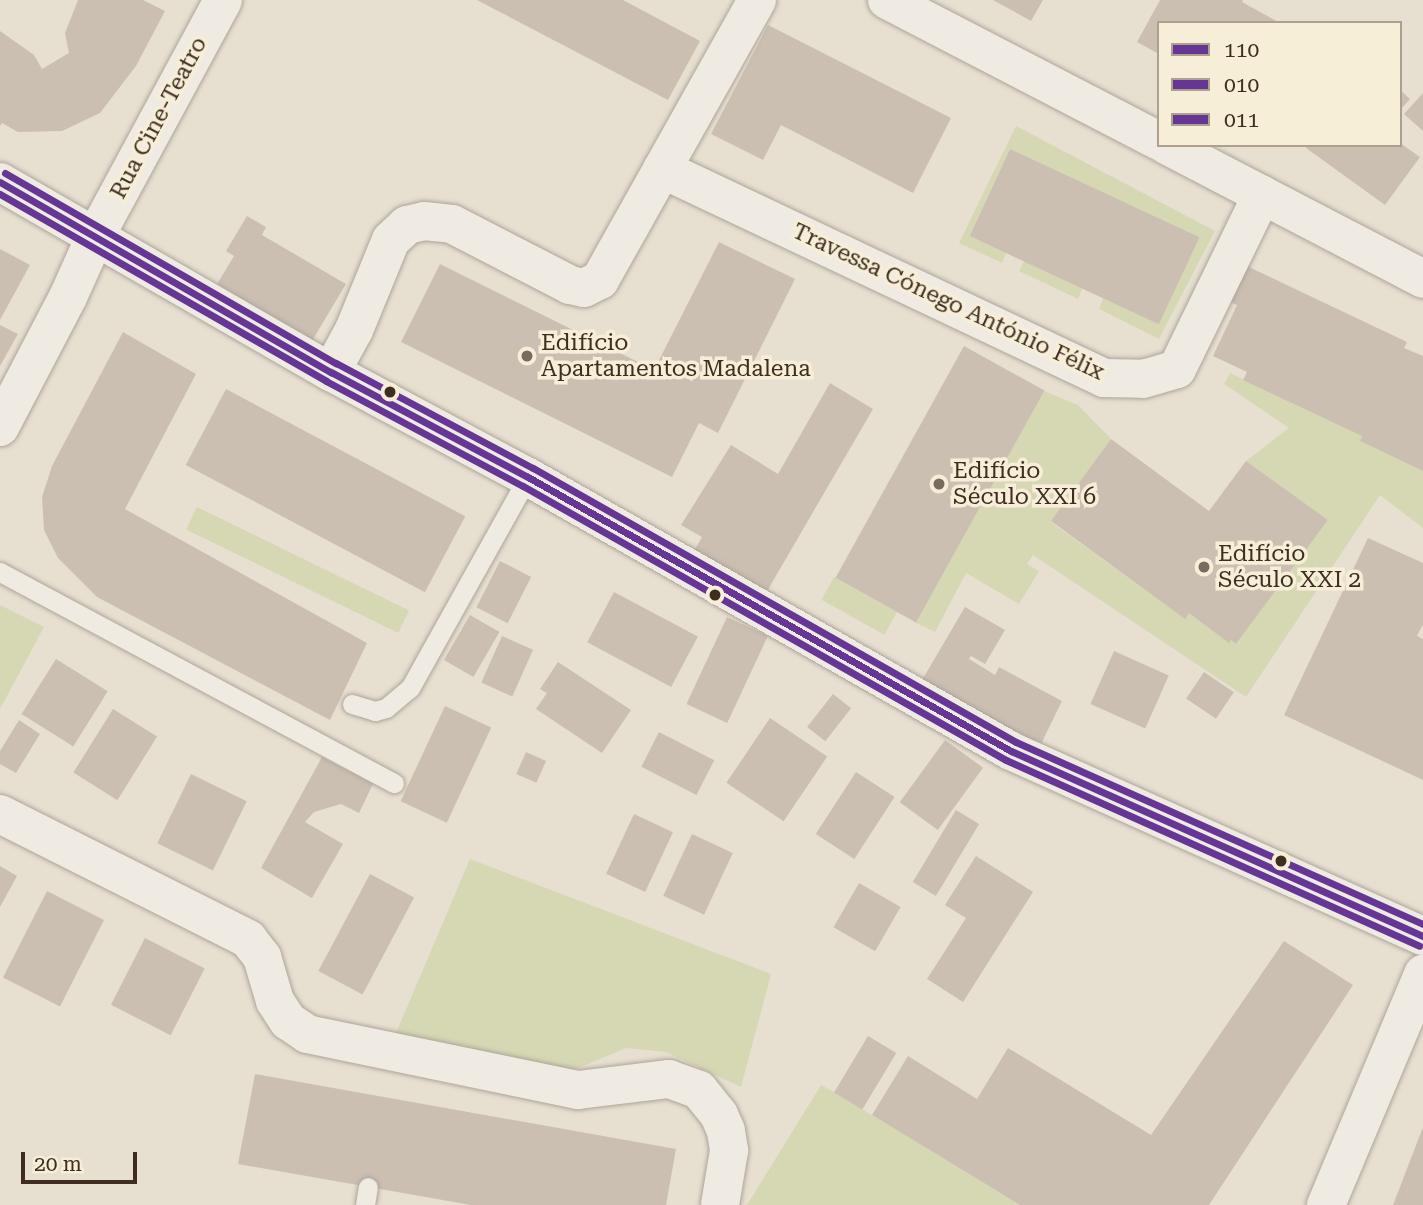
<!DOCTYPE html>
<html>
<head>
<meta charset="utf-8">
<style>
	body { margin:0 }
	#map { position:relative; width:1423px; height:1205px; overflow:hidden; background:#e7e0d1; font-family:"Roboto Serif",serif }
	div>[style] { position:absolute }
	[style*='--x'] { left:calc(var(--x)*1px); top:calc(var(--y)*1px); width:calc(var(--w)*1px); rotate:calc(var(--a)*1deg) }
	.green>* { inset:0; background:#d6d7b3; transform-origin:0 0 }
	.building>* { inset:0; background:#cbbfb2; transform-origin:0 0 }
	.roads { filter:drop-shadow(0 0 2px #ada599) drop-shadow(0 0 2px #ada599) }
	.service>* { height:19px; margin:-9.5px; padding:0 9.5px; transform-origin:9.5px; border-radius:9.5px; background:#efebe3 }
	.minor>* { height:38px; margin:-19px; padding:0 19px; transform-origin:19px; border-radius:19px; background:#efebe3 }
	.tertiary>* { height:38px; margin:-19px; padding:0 19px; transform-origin:19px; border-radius:19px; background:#efebe3 }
	.bus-1>* { height:7px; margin:-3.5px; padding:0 3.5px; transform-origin:3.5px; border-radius:3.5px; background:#663695 }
	.bus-2>* { height:7px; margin:-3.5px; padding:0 3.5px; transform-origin:3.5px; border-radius:3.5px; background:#663695 }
	.bus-3>* { height:7px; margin:-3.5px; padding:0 3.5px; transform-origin:3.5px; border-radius:3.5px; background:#663695 }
	.dots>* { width:19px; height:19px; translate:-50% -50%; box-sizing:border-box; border:4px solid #f7eed8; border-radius:50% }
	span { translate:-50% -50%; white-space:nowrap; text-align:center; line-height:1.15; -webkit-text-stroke:7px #f7eed8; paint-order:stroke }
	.street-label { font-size:23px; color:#3d2e20 }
	.poi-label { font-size:23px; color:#3d2e20 }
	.left { translate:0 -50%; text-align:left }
	.legend { position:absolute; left:1157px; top:21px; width:245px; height:126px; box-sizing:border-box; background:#f7eed8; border:2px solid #ada18e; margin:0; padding:9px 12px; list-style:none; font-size:21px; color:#3d2e20 }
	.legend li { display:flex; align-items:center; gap:14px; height:35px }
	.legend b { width:35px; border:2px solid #ada18e }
	.scale { position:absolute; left:21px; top:1152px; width:116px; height:32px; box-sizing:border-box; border:4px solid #3d2e20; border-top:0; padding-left:9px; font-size:21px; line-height:24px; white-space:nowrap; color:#3d2e20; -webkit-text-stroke:5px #f7eed8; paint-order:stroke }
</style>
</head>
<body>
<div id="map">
	<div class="green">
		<i style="clip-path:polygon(1016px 126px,1215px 231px,1159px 339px,1099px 309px,1104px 296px,1010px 149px,969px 236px,1006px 253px,1002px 263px,959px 243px)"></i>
		<i style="clip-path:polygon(1024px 261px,1083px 287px,1078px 299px,1019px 271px)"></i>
		<i style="clip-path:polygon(1230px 373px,1362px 436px,1360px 441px,1423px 471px,1423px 528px,1380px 495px,1246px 697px,1033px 555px,1027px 564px,1039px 571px,1019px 604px,966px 573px,935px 632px,914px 622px,1044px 391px,1078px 405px,1111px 439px,1051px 522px,1184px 618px,1189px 613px,1229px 642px,1231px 640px,1236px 644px,1328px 520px,1246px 461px,1289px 428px,1224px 384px)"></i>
		<i style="left:197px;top:507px;width:236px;height:25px;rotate:26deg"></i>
		<i style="left:834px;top:577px;width:72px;height:26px;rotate:29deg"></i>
		<i style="clip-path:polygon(0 605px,44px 627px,0 709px)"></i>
		<i style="clip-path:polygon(470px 859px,771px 974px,741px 1087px,666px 1052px,626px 1048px,562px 1075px,393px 1040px)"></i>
		<i style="clip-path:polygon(821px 1085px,834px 1092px,1020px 1205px,747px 1205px)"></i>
	</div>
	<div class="building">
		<i style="clip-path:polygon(78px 0,143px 0,165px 11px,136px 66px,100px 113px,62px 131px,18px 132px,2px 123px,0 126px,0 31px,34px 55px,42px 69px,69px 53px,65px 33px)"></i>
		<i style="clip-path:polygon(477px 0,623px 0,700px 41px,668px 100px)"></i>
		<i style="clip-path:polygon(993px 0,1043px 0,1031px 21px)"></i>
		<i style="clip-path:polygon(1160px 0,1243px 0,1242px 2px,1280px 23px,1159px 23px,1159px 54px,1137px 42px)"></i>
		<i style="clip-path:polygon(768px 25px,951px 118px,913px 193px,781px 125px,763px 160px,711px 134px)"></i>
		<i style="clip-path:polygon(1400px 90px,1410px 99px,1400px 110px)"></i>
		<i style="clip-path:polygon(1423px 93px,1423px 131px,1404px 114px)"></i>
		<i style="clip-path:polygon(1400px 143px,1420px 157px,1385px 205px,1306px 148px,1308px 145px)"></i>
		<i style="left:1010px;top:149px;width:209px;height:96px;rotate:25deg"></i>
		<i style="clip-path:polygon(247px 216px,266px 227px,262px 235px,346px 284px,312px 341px,217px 284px,234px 256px,226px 251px)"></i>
		<i style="clip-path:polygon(719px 242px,795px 279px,718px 433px,699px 423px,672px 477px,401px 342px,440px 264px,654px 370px)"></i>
		<i style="clip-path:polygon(0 249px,30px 265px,0 320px)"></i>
		<i style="clip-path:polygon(1247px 266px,1407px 342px,1404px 348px,1423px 356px,1423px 471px,1360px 441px,1362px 436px,1243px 380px,1247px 372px,1213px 356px,1237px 305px,1230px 302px)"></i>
		<i style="clip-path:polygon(0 325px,18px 334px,0 366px)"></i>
		<i style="clip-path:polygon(123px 332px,196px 374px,125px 509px,367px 643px,330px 720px,97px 597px,58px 558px,44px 530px,42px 497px,52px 466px)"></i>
		<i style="left:964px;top:346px;width:92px;height:265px;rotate:29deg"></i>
		<i style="clip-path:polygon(830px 383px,873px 409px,766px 593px,694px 551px,702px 537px,681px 525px,731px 445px,778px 474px)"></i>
		<i style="left:226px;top:389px;width:271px;height:86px;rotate:28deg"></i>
		<i style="clip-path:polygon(1111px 439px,1209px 511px,1246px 461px,1328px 520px,1236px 644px,1231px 640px,1229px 643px,1189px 613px,1185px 619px,1051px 521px)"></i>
		<i style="clip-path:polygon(1368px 538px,1423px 563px,1423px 624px,1417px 636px,1423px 639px,1423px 780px,1284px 715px)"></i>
		<i style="left:500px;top:561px;width:35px;height:52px;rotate:27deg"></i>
		<i style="left:614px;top:592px;width:95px;height:57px;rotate:28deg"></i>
		<i style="clip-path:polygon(965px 607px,1005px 630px,985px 664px,971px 656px,969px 659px,995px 675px,999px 667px,1062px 701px,1040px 746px,922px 680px)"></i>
		<i style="left:470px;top:615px;width:34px;height:52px;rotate:30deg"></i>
		<i style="left:727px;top:617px;width:45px;height:96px;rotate:25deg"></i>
		<i style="left:502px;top:636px;width:34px;height:51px;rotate:24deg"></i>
		<i style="left:1114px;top:651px;width:60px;height:58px;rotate:24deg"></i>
		<i style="left:56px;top:659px;width:61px;height:65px;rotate:32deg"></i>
		<i style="clip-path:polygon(558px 662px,631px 710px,602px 753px,536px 709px,547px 693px,540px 689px)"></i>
		<i style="left:1204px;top:672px;width:36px;height:32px;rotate:34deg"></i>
		<i style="left:833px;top:694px;width:23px;height:42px;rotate:38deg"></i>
		<i style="left:445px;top:706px;width:51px;height:105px;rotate:25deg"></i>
		<i style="left:113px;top:709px;width:52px;height:75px;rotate:32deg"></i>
		<i style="left:770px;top:718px;width:69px;height:78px;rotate:34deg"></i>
		<i style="clip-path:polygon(19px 720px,40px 734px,16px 773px,0 764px,0 751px)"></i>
		<i style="left:659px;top:732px;width:62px;height:39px;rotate:27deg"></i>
		<i style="left:945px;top:740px;width:47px;height:77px;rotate:36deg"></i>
		<i style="left:526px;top:752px;width:22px;height:24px;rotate:24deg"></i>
		<i style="clip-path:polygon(322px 757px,373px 784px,359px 813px,341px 804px,314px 812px,305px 822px,343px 844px,312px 898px,261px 868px)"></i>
		<i style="left:856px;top:772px;width:46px;height:74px;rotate:33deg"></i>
		<i style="left:191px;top:774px;width:62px;height:77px;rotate:26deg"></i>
		<i style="left:956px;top:810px;width:27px;height:84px;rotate:31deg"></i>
		<i style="left:634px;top:814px;width:43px;height:66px;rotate:25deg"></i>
		<i style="left:692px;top:834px;width:45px;height:68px;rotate:25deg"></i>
		<i style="clip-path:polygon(976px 856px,1033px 892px,963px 1002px,927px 979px,966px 918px,945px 905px)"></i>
		<i style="clip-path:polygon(0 866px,17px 876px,0 907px)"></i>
		<i style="left:370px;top:874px;width:50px;height:110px;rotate:28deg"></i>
		<i style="left:859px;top:883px;width:48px;height:51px;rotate:30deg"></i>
		<i style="left:47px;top:891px;width:64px;height:97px;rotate:27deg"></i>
		<i style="left:145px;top:938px;width:67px;height:75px;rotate:27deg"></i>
		<i style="clip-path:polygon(1284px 941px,1353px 985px,1209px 1205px,1020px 1205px,872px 1115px,908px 1056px,977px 1099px,1008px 1048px,1151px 1135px)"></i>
		<i style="left:868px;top:1036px;width:33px;height:66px;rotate:31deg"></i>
		<i style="clip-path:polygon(255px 1074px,676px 1149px,666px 1205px,471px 1205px,238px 1164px)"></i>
		<i style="clip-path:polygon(1423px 1127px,1423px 1205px,1393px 1205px)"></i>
	</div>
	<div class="roads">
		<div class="service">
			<i style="--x:0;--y:572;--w:447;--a:28.2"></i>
			<i style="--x:352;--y:704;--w:24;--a:17"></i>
			<i style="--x:375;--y:711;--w:11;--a:-15"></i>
			<i style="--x:386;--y:708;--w:31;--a:-40"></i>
			<i style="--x:410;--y:688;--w:242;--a:-60.8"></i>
			<i style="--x:365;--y:1205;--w:18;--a:-81"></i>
		</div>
		<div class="minor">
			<i style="--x:662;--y:169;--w:489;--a:25.3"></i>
			<i style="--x:1104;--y:378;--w:39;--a:1"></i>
			<i style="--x:1143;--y:379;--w:35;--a:-16"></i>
			<i style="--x:1177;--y:369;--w:194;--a:-64"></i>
			<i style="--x:331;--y:372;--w:48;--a:-61.3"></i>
			<i style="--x:354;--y:330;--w:97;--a:-67.7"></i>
			<i style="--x:391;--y:240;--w:22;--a:-43"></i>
			<i style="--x:407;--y:225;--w:17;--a:-13"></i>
			<i style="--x:424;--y:221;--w:28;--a:6"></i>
			<i style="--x:452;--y:224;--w:133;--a:27.3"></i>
			<i style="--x:570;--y:285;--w:14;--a:12"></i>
			<i style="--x:584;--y:288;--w:18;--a:-27"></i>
			<i style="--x:600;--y:280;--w:321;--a:-60.7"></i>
			<i style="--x:0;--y:427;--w:147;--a:-62.4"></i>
			<i style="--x:68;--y:297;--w:66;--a:-65.8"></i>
			<i style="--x:95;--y:237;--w:269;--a:-61.6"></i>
			<i style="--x:0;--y:814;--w:278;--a:26.7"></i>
			<i style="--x:248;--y:939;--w:23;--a:52"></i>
			<i style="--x:262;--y:957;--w:46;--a:73.5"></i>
			<i style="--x:275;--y:1001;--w:24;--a:57"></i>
			<i style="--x:288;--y:1021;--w:23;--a:34"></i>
			<i style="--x:307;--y:1034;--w:277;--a:11.7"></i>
			<i style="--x:578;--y:1090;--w:92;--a:-6.9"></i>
			<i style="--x:669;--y:1079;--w:32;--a:20"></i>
			<i style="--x:699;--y:1090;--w:32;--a:51"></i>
			<i style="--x:719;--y:1115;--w:17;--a:66"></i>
			<i style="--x:726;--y:1131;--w:20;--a:81"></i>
			<i style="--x:729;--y:1151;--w:55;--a:99.5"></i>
			<i style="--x:1326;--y:1205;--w:251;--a:-67.2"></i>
		</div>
		<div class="tertiary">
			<i style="--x:887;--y:0;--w:306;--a:27.4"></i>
			<i style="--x:1166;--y:145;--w:290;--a:27.5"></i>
			<i style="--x:0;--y:182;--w:382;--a:29.9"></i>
			<i style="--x:331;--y:372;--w:223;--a:28.1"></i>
			<i style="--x:528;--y:477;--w:555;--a:29.57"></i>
			<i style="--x:1011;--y:751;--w:452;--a:24.2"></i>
		</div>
	</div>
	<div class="bus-1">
		<i style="--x:0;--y:182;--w:382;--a:29.9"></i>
		<i style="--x:331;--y:372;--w:223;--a:28.1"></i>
		<i style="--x:528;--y:477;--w:555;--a:29.57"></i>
		<i style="--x:1011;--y:751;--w:452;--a:24.2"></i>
	</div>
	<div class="bus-2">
		<i style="--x:0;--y:194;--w:376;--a:29.8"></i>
		<i style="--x:326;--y:381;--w:223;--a:28.1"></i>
		<i style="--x:523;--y:486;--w:555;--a:29.57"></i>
		<i style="--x:1006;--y:760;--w:453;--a:24.2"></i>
	</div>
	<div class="bus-3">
		<i style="--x:5;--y:173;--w:382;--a:29.9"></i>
		<i style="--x:336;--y:363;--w:223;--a:28.1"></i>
		<i style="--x:533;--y:468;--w:555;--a:29.57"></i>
		<i style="--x:1016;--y:742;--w:446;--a:24.1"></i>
	</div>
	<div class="dots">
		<i style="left:527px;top:356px;background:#786c5e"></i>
		<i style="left:390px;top:392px;background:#3d2e20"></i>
		<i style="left:939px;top:484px;background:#786c5e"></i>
		<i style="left:1204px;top:567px;background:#786c5e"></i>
		<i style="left:715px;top:595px;background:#3d2e20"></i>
		<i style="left:1281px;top:861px;background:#3d2e20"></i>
	</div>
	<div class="street-label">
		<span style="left:159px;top:118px;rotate:-62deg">Rua Cine-Teatro</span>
		<span style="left:948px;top:302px;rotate:25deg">Travessa Cónego António Félix</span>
	</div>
	<div class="poi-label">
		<span class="left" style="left:541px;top:356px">Edifício<br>Apartamentos Madalena</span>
		<span class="left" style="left:953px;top:484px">Edifício<br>Século XXI 6</span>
		<span class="left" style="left:1218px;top:567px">Edifício<br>Século XXI 2</span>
	</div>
	<ul class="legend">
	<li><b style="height:9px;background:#663695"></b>110</li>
	<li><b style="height:9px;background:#663695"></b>010</li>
	<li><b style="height:9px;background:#663695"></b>011</li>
	</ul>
	<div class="scale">20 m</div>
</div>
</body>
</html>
